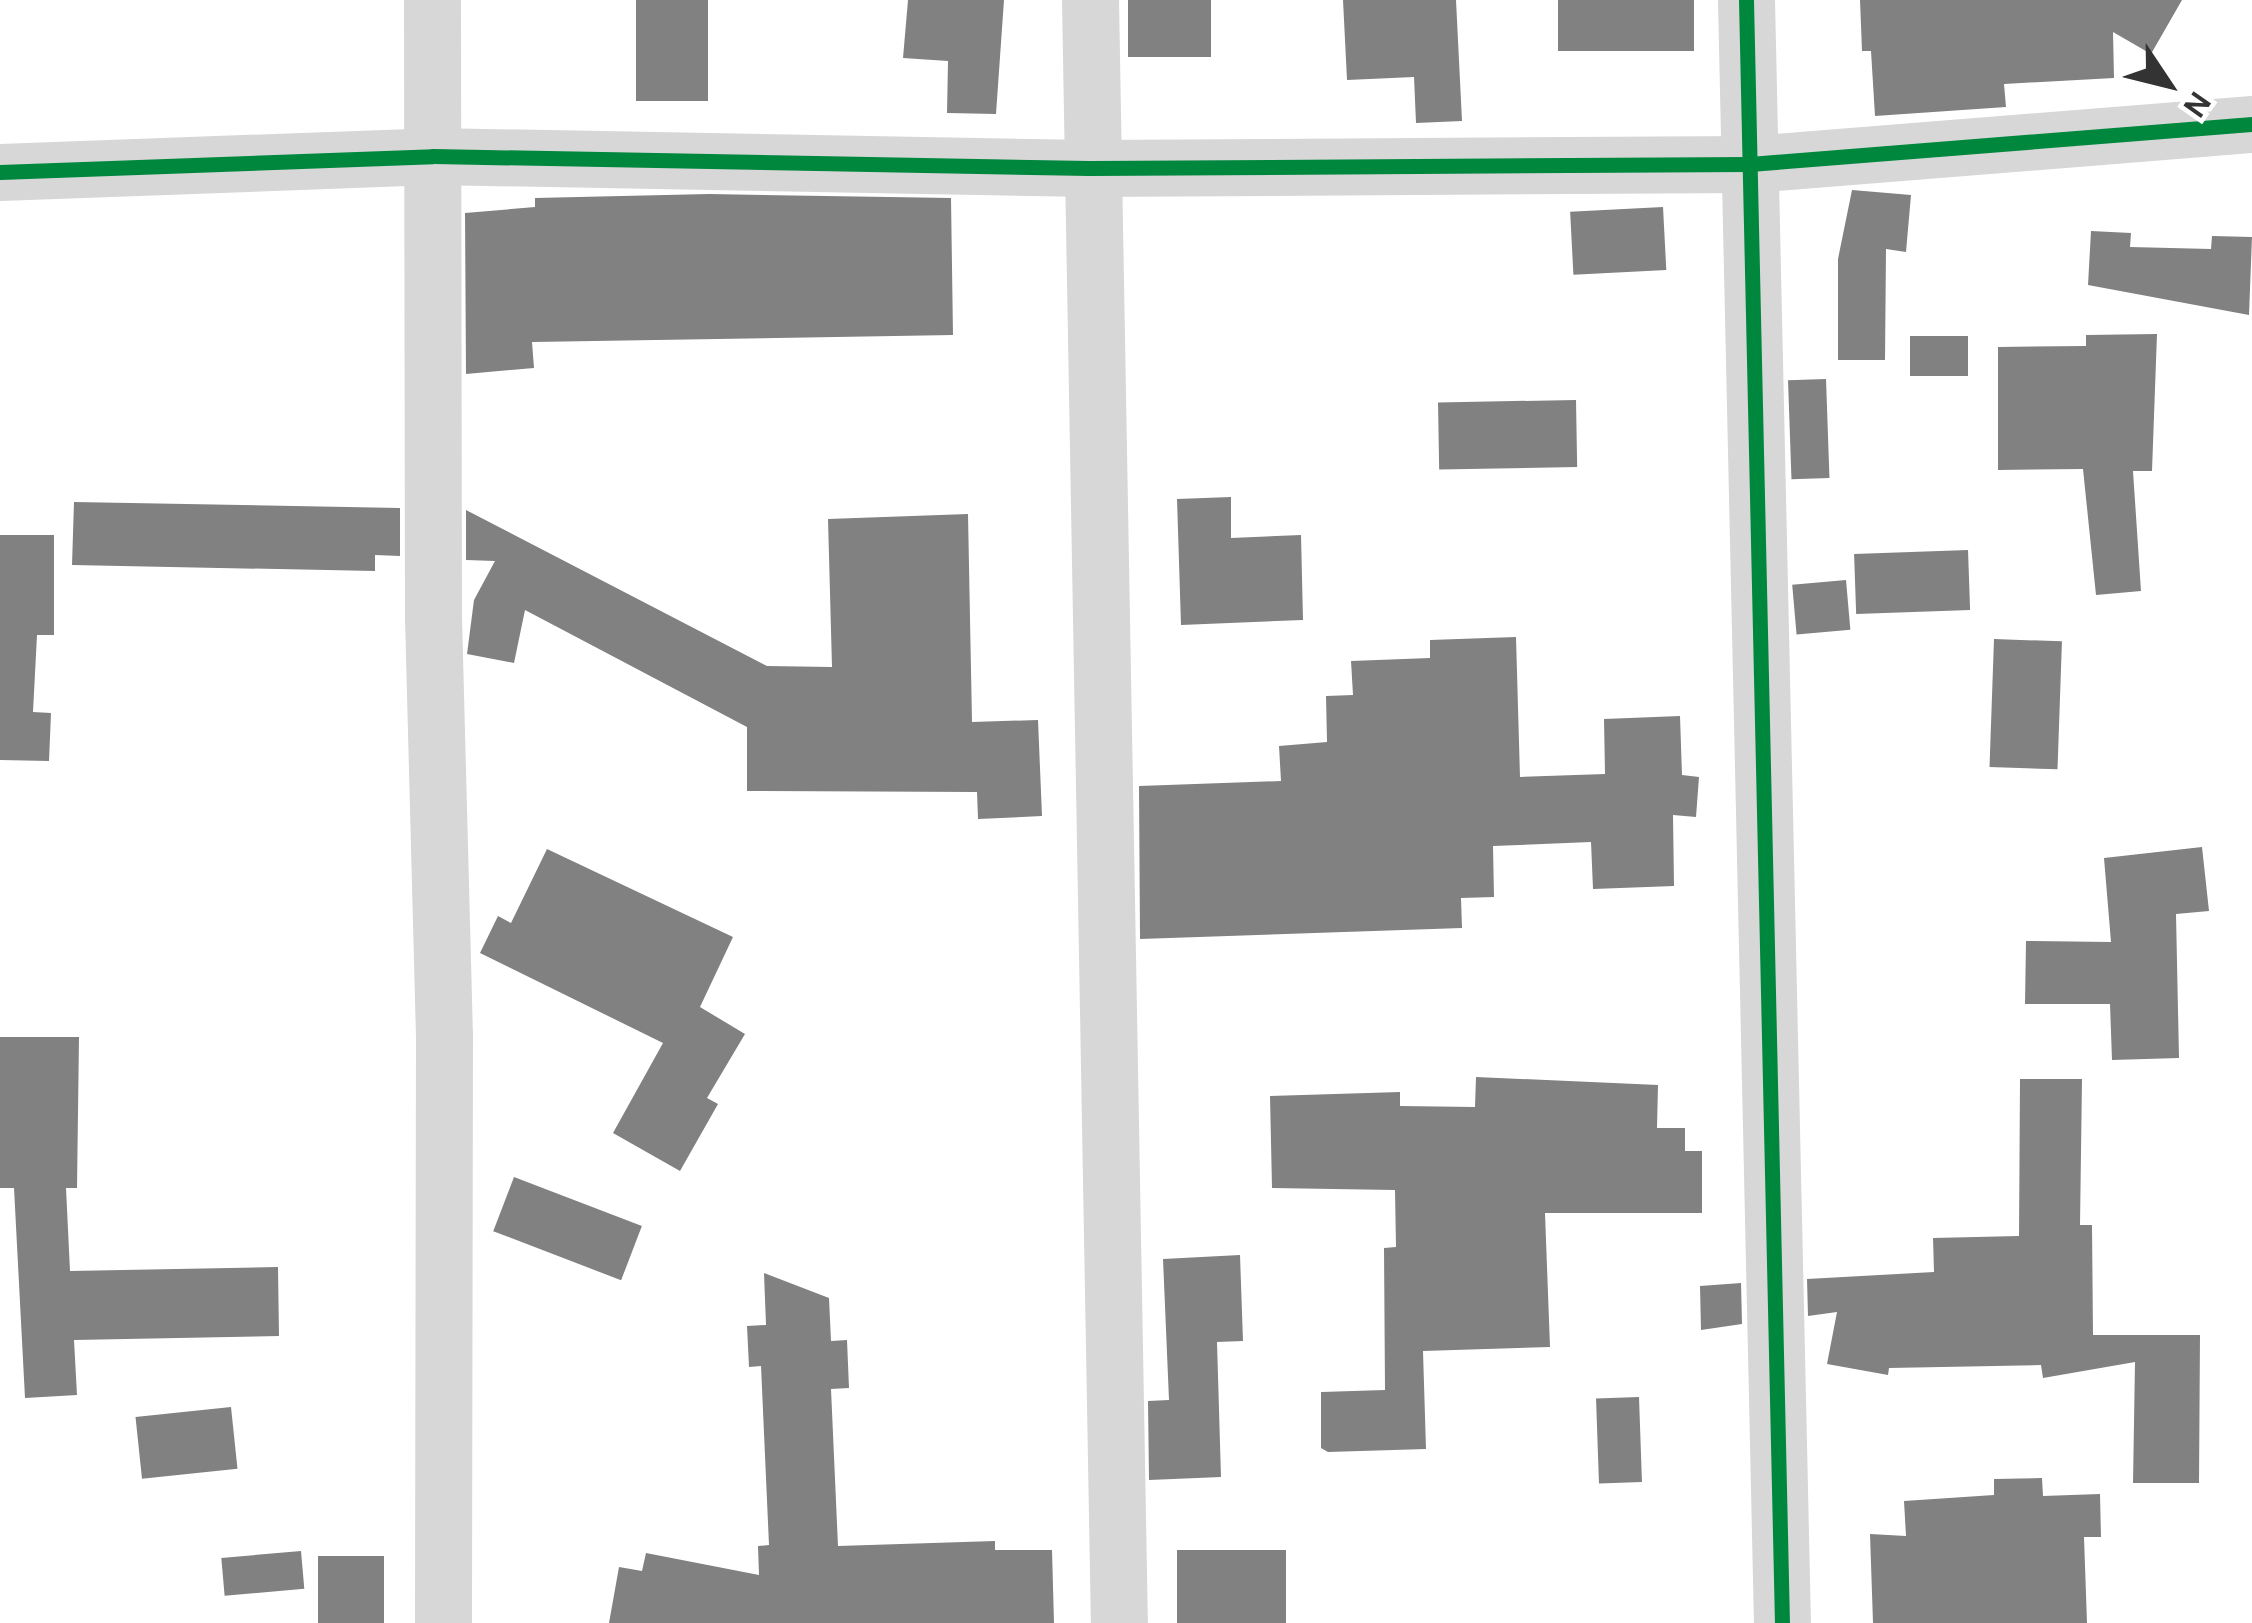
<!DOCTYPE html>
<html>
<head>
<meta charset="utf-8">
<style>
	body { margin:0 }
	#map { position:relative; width:2252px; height:1623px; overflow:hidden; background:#fff; font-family:Karla,sans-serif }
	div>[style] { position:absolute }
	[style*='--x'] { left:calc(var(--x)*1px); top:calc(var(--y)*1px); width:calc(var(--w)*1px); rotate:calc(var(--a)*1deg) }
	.building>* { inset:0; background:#818181; transform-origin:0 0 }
	.minor>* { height:57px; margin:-28.5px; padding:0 28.5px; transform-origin:28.5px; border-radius:28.5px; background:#d7d7d7 }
	.cycleway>* { height:15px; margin:-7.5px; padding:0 7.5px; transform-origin:7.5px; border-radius:7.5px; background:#00873e }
	span { translate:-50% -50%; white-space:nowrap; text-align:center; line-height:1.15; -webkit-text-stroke:12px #fff; paint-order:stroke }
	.north { position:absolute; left:2108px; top:24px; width:120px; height:120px; -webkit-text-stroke:9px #fff; paint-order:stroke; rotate:125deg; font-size:33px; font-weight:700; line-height:48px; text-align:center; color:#333 }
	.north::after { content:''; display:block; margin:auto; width:42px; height:54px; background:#333; clip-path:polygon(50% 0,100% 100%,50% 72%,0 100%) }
</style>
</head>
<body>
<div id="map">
	<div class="building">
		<i style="left:636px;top:0;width:72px;height:101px"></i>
		<i style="clip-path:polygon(908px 0,1004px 0,996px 114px,947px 113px,948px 61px,903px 58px)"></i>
		<i style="left:1128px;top:0;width:83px;height:57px"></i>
		<i style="clip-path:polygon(1343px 0,1456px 0,1462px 121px,1416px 123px,1414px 77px,1347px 80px)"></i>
		<i style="left:1558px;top:0;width:136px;height:51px"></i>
		<i style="clip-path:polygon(1860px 0,2182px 0,2151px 54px,2113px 32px,2114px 78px,2004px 84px,2006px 107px,1875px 116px,1871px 51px,1862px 51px)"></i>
		<i style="clip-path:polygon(1852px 190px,1911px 195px,1906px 252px,1886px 249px,1885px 360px,1838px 360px,1838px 259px)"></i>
		<i style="clip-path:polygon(709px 194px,951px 198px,953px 335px,532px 342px,534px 368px,466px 374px,465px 213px,535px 207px,535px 198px)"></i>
		<i style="left:1663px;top:207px;width:63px;height:93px;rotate:87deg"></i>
		<i style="clip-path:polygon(2091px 231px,2131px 233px,2130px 247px,2211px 249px,2212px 236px,2252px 237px,2249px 315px,2088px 285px)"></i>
		<i style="clip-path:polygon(2157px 334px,2152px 471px,2133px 471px,2141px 591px,2096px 595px,2083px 469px,1998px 470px,1998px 347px,2086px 346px,2086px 335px)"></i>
		<i style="left:1910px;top:336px;width:58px;height:40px"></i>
		<i style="left:1826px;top:379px;width:99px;height:38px;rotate:88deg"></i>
		<i style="left:1576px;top:400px;width:67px;height:138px;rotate:89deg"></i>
		<i style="clip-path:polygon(1231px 497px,1231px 538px,1301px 535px,1303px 620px,1181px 625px,1177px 499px)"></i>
		<i style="clip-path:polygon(74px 502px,400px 508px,400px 556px,375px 555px,375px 571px,72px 565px)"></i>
		<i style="clip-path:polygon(466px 510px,767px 666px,832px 667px,828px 519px,968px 514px,972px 722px,1038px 720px,1042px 816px,978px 819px,977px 792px,747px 791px,747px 727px,525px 610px,514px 663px,467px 654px,474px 600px,495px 561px,466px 560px)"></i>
		<i style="clip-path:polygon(0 535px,54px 535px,54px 635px,37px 635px,33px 712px,51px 713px,49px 761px,0 760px)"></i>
		<i style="left:1968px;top:550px;width:60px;height:114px;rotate:88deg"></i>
		<i style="left:1846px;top:580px;width:50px;height:54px;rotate:85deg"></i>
		<i style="clip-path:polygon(1516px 637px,1520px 777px,1605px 774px,1604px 719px,1680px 716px,1682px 775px,1699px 777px,1696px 817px,1673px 815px,1674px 886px,1593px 889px,1591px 842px,1493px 846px,1494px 897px,1461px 898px,1462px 928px,1140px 939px,1139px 786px,1281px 781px,1279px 746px,1327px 742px,1326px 696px,1353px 695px,1351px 661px,1430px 658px,1430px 640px)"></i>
		<i style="left:1994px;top:639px;width:68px;height:128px;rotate:2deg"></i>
		<i style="clip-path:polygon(2202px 847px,2209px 911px,2176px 914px,2179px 1058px,2112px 1060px,2110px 1004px,2025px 1004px,2026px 941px,2111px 942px,2104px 858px)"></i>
		<i style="clip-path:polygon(547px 849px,733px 937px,700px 1007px,745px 1034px,707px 1098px,718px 1104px,680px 1171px,613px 1133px,663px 1043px,480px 953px,498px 916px,511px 923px)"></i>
		<i style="clip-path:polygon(0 1037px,79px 1037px,77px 1188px,66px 1188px,70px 1271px,278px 1267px,279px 1336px,74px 1340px,77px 1395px,25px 1398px,14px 1188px,0 1188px)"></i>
		<i style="clip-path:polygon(1476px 1077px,1658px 1085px,1657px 1128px,1685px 1128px,1685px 1151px,1702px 1151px,1702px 1213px,1545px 1213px,1550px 1347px,1423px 1351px,1426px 1449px,1328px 1452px,1321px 1448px,1321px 1392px,1385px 1390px,1384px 1248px,1396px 1247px,1395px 1190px,1272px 1188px,1270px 1096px,1400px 1092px,1400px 1106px,1475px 1107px)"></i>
		<i style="clip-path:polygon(2020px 1079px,2082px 1079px,2080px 1225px,2092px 1225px,2093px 1335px,2200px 1335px,2199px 1483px,2133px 1483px,2135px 1362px,2043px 1378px,2041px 1365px,1889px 1368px,1888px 1375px,1827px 1364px,1837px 1312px,1808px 1316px,1807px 1279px,1934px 1272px,1933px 1238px,2019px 1236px)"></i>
		<i style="left:514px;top:1177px;width:137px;height:58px;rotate:21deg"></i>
		<i style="clip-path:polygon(1240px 1255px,1243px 1341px,1217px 1342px,1221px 1477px,1149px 1480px,1148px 1401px,1169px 1400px,1163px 1259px)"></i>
		<i style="clip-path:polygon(764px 1273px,829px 1298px,831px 1341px,847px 1340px,849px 1388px,831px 1389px,838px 1546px,995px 1541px,995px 1550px,1052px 1550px,1054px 1623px,609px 1623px,619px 1567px,642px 1571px,646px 1553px,759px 1575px,758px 1546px,769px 1545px,761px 1366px,749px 1367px,747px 1326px,766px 1325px)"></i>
		<i style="clip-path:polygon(1741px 1283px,1742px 1324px,1701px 1330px,1700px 1286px)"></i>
		<i style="left:1639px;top:1397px;width:85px;height:43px;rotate:88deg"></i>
		<i style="left:231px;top:1407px;width:62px;height:96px;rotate:84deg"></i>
		<i style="clip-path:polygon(2042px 1478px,2043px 1496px,2100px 1494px,2101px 1537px,2084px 1537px,2087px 1623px,1873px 1623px,1870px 1534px,1906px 1536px,1904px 1501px,1994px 1495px,1994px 1479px)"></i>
		<i style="left:1177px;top:1550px;width:109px;height:73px"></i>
		<i style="left:301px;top:1551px;width:38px;height:80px;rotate:85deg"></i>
		<i style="left:318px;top:1556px;width:66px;height:67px"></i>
	</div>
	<div class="minor">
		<i style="--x:432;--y:0;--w:617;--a:89.91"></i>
		<i style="--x:433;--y:617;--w:418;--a:88.5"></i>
		<i style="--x:444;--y:1035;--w:588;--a:90.1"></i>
		<i style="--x:1090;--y:0;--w:1623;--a:88.98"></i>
		<i style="--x:1746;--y:0;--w:1623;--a:88.73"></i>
		<i style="--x:0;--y:172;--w:433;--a:-2.1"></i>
		<i style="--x:433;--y:156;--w:656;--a:1.05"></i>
		<i style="--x:1089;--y:168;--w:661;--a:-0.35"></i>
		<i style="--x:1750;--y:164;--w:504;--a:-4.56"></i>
	</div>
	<div class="cycleway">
		<i style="--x:1746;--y:0;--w:1623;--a:88.73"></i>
		<i style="--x:0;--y:172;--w:433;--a:-2.1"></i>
		<i style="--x:433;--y:156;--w:656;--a:1.05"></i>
		<i style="--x:1089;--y:168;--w:661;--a:-0.35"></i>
		<i style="--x:1750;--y:164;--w:504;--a:-4.56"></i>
	</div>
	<div class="north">N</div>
</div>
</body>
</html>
